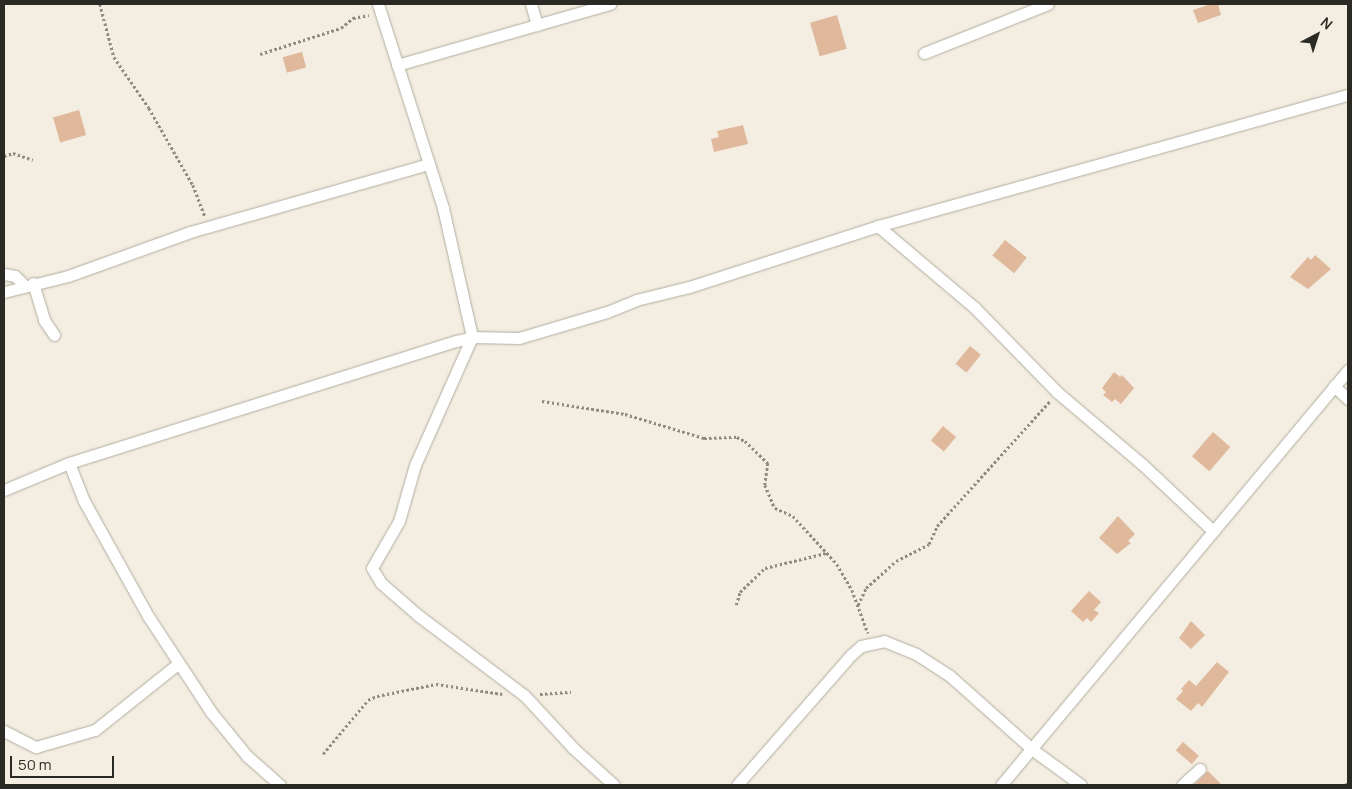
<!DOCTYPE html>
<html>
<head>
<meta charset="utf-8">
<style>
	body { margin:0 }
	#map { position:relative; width:1352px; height:789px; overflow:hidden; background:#f3eee1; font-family:Manrope,sans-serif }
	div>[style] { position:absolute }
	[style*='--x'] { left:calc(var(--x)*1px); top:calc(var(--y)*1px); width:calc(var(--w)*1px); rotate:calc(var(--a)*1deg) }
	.building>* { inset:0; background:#e0b89c; transform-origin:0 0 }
	.path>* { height:2.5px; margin-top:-1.25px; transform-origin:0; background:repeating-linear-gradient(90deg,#8f8b82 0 2.5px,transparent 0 5px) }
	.roads { filter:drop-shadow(0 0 1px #b1aca0) drop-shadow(0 0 1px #b1aca0) }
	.street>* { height:11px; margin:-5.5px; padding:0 5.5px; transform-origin:5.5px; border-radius:5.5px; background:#fff }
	span { translate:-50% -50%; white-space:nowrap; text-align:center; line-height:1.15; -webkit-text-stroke:4px #f3eee1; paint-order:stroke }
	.frame { position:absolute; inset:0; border:5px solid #2b2924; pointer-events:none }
	.north { position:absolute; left:1292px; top:10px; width:50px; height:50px; -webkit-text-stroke:4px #f3eee1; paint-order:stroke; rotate:40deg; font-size:14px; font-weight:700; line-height:20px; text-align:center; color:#2b2924 }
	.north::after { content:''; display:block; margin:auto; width:18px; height:22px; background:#2b2924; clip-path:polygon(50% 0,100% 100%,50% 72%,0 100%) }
	.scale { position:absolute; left:10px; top:756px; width:104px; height:22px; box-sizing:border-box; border:2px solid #2b2924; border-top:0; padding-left:6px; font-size:15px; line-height:18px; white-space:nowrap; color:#2b2924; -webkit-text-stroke:4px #f3eee1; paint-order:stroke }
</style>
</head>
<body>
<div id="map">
	<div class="building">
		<i style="clip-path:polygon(1211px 4px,1218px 4px,1221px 15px,1198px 23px,1193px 10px)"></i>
		<i style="left:837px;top:15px;width:35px;height:28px;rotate:74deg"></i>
		<i style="left:302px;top:52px;width:16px;height:20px;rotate:75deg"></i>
		<i style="left:79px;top:110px;width:26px;height:27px;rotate:74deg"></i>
		<i style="clip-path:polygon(743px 125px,748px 144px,714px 152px,711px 139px,719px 137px,717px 131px)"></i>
		<i style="left:1005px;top:240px;width:28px;height:20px;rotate:39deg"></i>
		<i style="clip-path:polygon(1315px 255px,1331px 269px,1308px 289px,1290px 277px,1308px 257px,1311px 260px)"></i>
		<i style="left:970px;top:346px;width:14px;height:23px;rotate:39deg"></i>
		<i style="clip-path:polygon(1114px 372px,1120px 377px,1122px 375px,1134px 388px,1121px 404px,1115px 399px,1112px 402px,1103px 395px,1106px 392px,1102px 388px)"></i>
		<i style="left:943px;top:426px;width:17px;height:19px;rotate:40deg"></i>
		<i style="left:1213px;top:432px;width:23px;height:32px;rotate:41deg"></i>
		<i style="clip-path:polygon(1118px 516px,1135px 534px,1128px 541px,1131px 543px,1117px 554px,1099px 538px)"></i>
		<i style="clip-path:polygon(1089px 591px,1101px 602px,1094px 610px,1099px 613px,1091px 622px,1087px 618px,1083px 622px,1071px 611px)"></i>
		<i style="clip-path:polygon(1191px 621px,1205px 635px,1191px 649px,1179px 638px)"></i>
		<i style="clip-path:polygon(1217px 662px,1229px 672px,1202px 707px,1198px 703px,1191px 711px,1176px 699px,1183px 691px,1181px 689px,1189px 680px,1196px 686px)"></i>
		<i style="left:1183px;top:742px;width:21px;height:11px;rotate:41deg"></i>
		<i style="clip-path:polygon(1208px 771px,1222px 785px,1194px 785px)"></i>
	</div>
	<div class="path">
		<i style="--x:100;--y:4;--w:55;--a:75.2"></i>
		<i style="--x:114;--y:57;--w:62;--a:55.5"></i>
		<i style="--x:149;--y:108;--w:89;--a:60.3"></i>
		<i style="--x:193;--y:185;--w:33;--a:69"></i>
		<i style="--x:260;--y:54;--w:85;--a:-17.8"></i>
		<i style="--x:341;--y:28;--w:16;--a:-40"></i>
		<i style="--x:353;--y:18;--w:16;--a:-11"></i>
		<i style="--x:4;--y:156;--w:9;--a:-18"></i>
		<i style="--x:13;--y:153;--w:21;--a:19"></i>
		<i style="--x:542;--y:401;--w:84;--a:8.9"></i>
		<i style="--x:625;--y:414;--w:83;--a:16.9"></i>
		<i style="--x:704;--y:438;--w:33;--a:-2"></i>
		<i style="--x:737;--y:437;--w:9;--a:27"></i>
		<i style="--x:745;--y:441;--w:32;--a:44"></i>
		<i style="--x:768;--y:463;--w:22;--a:98"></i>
		<i style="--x:765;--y:485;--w:25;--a:67"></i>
		<i style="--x:775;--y:508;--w:20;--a:24"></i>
		<i style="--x:793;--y:516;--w:65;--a:47.5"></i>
		<i style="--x:837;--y:564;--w:30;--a:60"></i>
		<i style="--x:852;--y:590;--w:46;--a:69.6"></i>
		<i style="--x:736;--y:605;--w:14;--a:-73"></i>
		<i style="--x:740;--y:592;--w:35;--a:-44"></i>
		<i style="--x:765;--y:568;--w:63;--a:-13.8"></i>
		<i style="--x:858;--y:605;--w:19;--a:-65"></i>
		<i style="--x:866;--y:588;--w:40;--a:-42"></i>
		<i style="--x:896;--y:561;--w:37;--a:-27"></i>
		<i style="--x:929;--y:544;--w:20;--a:-66"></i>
		<i style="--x:937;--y:526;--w:169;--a:-47.9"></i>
		<i style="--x:540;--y:694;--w:31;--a:-4"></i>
		<i style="--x:323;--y:754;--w:70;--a:-50.2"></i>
		<i style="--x:368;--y:700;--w:10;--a:-24"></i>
		<i style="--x:377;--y:696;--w:60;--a:-11.5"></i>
		<i style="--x:436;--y:684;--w:67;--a:8.6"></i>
		<i style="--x:1346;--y:785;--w:5;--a:-68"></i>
	</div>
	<div class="roads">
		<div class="street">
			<i style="--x:378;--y:4;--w:214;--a:72.3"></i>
			<i style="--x:443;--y:208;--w:132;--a:77.3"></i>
			<i style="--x:472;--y:337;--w:140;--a:114"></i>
			<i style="--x:415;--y:465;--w:58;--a:105.9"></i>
			<i style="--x:399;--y:521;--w:54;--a:119.9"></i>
			<i style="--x:372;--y:568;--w:17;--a:59"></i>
			<i style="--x:381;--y:583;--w:50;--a:41"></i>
			<i style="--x:419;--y:616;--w:131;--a:37"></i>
			<i style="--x:524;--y:695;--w:72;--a:47.2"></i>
			<i style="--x:573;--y:748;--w:55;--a:42.1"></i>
			<i style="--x:531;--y:4;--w:22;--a:74"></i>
			<i style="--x:924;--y:53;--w:133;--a:-21.6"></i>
			<i style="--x:397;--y:65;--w:222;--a:-16"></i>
			<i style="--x:878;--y:226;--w:127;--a:40.2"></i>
			<i style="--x:975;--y:308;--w:117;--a:45.7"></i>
			<i style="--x:1057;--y:392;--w:111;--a:40.3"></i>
			<i style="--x:1142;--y:464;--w:98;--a:43.3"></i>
			<i style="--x:4;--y:274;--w:11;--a:10"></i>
			<i style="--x:15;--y:276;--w:13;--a:45"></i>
			<i style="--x:33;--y:283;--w:39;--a:73"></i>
			<i style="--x:44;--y:320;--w:18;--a:56"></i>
			<i style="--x:4;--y:292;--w:66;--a:-14"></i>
			<i style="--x:68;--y:276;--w:130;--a:-19.8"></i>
			<i style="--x:190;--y:232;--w:248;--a:-15.9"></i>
			<i style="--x:1334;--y:386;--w:19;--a:43"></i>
			<i style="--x:69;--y:463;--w:41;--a:68.5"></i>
			<i style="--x:84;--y:501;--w:132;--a:60.9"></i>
			<i style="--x:148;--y:616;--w:115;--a:56.7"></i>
			<i style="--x:211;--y:712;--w:57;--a:50.7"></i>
			<i style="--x:247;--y:756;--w:44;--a:41.3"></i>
			<i style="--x:4;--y:490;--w:70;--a:-22.6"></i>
			<i style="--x:69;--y:463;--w:407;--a:-17.5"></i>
			<i style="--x:457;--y:341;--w:16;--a:-15"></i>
			<i style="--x:472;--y:337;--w:47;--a:1.2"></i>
			<i style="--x:519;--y:338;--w:92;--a:-16.5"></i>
			<i style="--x:607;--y:312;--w:31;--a:-22"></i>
			<i style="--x:636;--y:300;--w:55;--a:-13.8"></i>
			<i style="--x:689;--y:287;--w:199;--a:-17.9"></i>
			<i style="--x:878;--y:226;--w:488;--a:-15.6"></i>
			<i style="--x:4;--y:731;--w:36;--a:27"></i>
			<i style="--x:36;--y:747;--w:61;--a:-16.1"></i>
			<i style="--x:95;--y:730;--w:107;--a:-38.6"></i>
			<i style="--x:737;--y:785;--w:173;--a:-48.8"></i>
			<i style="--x:851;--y:655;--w:13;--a:-42"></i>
			<i style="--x:861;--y:646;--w:24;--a:-12"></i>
			<i style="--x:884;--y:641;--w:35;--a:22"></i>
			<i style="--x:916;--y:654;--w:40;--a:32.9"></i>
			<i style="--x:950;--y:676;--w:111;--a:41.7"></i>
			<i style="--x:1033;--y:750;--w:59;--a:36.1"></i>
			<i style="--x:1001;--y:785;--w:541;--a:-50.1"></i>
			<i style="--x:1182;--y:785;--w:24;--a:-42"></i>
		</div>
	</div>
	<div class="frame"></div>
	<div class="north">N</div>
	<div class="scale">50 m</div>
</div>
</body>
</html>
